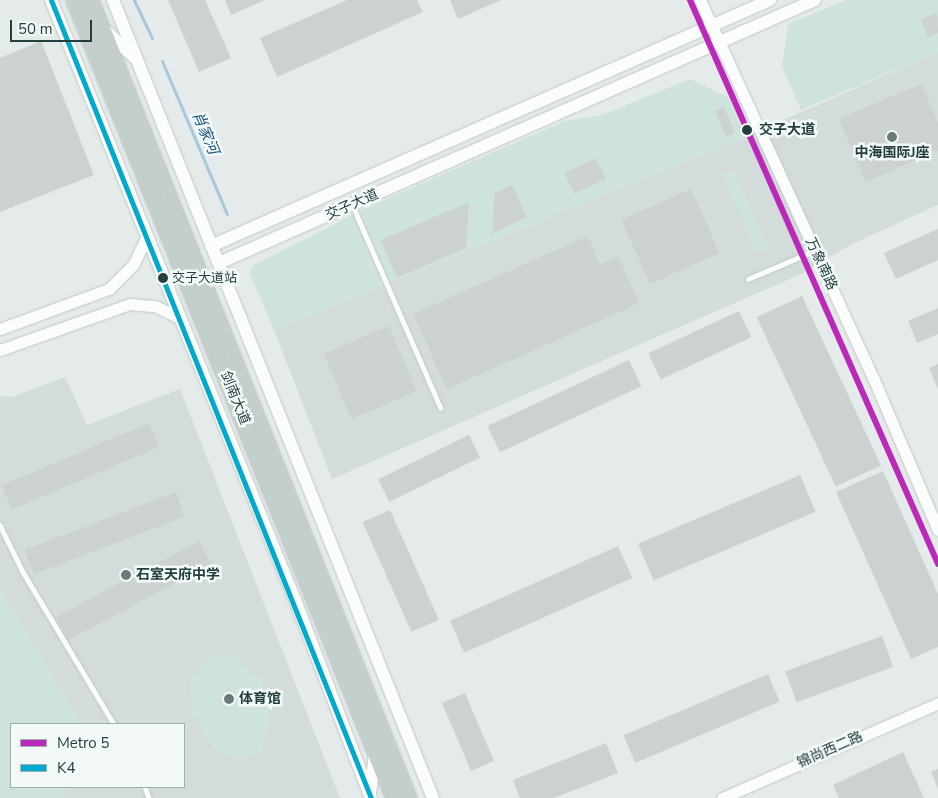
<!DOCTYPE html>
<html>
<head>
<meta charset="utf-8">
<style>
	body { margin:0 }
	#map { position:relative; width:938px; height:798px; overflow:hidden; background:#e5ebea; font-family:"Nunito Sans","Noto Sans SC",sans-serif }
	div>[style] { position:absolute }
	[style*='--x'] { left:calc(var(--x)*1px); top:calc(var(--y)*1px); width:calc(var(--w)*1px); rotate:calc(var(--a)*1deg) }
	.built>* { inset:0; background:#d3dcda }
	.green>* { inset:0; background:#cee4da; transform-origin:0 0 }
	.stream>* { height:3px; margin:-1.5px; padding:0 1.5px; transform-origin:1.5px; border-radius:1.5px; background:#a5c8db }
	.building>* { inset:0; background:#ccd2d0; transform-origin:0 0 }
	.roads { filter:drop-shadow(0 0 1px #c2c8c7) drop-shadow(0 0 1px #c2c8c7) }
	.service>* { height:4.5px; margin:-2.25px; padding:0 2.25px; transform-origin:2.25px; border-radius:2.25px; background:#fbfcfc }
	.tertiary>* { height:11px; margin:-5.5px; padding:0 5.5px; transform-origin:5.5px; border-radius:5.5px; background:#fbfcfc }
	.secondary>* { height:12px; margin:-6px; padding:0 6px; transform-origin:6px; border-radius:6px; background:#fbfcfc }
	.trunk>* { height:15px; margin:-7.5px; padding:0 7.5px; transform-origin:7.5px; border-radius:7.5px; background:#c4cecd }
	.bus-1>* { height:5px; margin:-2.5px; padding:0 2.5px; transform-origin:2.5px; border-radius:2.5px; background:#00a9ce }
	.metro-1>* { height:6px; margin:-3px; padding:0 3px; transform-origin:3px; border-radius:3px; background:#bb29bb }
	.dots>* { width:14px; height:14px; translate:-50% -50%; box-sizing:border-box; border:2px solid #f3f9f8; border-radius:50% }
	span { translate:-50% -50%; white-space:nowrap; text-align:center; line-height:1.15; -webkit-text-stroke:5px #f3f9f8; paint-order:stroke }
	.bus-label { font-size:13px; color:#223f3e }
	.left { translate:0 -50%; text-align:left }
	.stop-label { font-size:14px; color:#223f3e; font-weight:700 }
	.poi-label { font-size:14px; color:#223f3e; font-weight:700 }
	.street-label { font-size:14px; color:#223f3e }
	.water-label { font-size:15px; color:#19587e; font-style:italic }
	.legend { position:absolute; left:10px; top:723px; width:175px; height:65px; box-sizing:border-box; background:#f3f9f8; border:1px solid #9fafae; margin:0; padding:6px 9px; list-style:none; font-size:15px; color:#223f3e }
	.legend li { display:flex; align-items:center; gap:10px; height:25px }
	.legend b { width:25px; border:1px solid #9fafae }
	.scale { position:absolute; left:10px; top:20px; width:82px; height:22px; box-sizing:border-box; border:2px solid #223f3e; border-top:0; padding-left:6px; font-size:15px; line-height:18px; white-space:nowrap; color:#223f3e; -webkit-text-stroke:4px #f3f9f8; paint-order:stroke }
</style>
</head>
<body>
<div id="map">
	<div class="built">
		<i style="clip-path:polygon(938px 52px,938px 205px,854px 243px,799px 275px,332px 479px,274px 330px,745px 137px)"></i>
		<i style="clip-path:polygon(evenodd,65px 377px,87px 425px,180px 389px,340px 798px,0 798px,0 396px,12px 397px,65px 377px,11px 724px,184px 724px,184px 787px,11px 787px,11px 724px)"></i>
	</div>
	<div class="green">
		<i style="clip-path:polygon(846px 0,938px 0,938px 52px,801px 110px,782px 67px,788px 24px)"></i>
		<i style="clip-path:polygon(690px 79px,729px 98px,745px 137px,274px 330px,250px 274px,252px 266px,368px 207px,565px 121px,604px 114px)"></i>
		<i style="left:733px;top:170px;width:87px;height:12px;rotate:66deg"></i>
		<i style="clip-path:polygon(0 588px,82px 724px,11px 724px,11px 787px,73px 787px,61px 798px,0 798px)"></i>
		<i style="clip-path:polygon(236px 657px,263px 683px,269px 721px,261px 753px,239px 759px,216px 752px,192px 715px,191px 680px,208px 658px)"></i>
	</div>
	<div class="stream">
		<i style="--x:134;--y:0;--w:42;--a:64.7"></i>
		<i style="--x:162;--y:61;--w:166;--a:67"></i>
	</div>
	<div class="building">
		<i style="clip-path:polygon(168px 0,205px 0,231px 58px,199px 72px)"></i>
		<i style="clip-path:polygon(225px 0,265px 0,231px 15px)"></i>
		<i style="clip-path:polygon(347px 0,417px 0,423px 12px,277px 77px,260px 38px)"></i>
		<i style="clip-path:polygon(450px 0,501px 0,458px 19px)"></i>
		<i style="clip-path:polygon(937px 13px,938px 33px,928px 37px,921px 19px)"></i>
		<i style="clip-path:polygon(41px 41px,94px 175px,0 212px,0 58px)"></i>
		<i style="clip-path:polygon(921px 84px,938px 123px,938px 150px,866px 182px,839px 119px)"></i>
		<i style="left:724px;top:107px;width:28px;height:10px;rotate:67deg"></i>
		<i style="left:596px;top:158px;width:23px;height:35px;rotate:65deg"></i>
		<i style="clip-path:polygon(512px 185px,527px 217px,492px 234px,495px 193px)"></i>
		<i style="left:691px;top:189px;width:70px;height:76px;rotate:66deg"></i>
		<i style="clip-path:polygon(469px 202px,466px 248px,397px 278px,381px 240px)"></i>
		<i style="clip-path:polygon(938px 229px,938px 260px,896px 279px,884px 253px)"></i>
		<i style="clip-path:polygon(588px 236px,600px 264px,618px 256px,639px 303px,447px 389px,413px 314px)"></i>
		<i style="left:802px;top:296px;width:187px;height:50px;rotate:65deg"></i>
		<i style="clip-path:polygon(938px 308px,938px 334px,917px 343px,908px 321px)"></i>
		<i style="left:739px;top:311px;width:29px;height:100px;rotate:65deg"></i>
		<i style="left:389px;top:326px;width:71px;height:71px;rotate:67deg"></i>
		<i style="left:629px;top:360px;width:29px;height:156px;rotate:65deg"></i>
		<i style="clip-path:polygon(938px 364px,938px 389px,929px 368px)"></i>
		<i style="left:149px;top:423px;width:26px;height:160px;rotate:67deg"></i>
		<i style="left:469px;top:435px;width:25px;height:101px;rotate:64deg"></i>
		<i style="clip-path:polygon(883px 471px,938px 594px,938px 647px,911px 659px,836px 492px)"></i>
		<i style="left:800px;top:475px;width:40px;height:176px;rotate:67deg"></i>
		<i style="left:176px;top:492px;width:26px;height:162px;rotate:69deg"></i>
		<i style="left:390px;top:510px;width:120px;height:30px;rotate:66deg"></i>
		<i style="left:199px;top:541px;width:26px;height:162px;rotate:62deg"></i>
		<i style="left:618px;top:546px;width:35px;height:184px;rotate:66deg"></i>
		<i style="left:882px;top:636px;width:33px;height:103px;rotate:70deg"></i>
		<i style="left:768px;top:674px;width:30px;height:157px;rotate:67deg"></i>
		<i style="left:465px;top:693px;width:74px;height:25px;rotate:67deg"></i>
		<i style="clip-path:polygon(606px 743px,618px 773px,554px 798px,520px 798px,513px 780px)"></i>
		<i style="clip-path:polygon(903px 752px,924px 798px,839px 798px,833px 785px)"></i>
		<i style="clip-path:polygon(938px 769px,938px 789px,931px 772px)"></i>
	</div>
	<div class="roads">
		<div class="service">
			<i style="--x:353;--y:206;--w:220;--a:66.5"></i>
			<i style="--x:748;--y:279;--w:72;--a:-23"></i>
			<i style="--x:0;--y:525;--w:52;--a:63.9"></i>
			<i style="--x:23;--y:572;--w:177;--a:59.1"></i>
			<i style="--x:145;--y:787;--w:12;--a:70"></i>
		</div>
		<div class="tertiary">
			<i style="--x:700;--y:0;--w:418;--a:65.4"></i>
			<i style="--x:874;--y:380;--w:163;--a:66.9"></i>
			<i style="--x:0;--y:329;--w:116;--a:-20.2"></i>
			<i style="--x:109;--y:289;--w:34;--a:-45"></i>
			<i style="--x:133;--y:265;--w:32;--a:-64"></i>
			<i style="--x:0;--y:350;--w:138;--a:-19.5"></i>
			<i style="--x:130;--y:304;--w:25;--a:5"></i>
			<i style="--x:155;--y:306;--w:25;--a:26"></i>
			<i style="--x:722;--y:798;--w:236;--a:-23.7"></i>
		</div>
		<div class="secondary">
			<i style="--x:51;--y:0;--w:648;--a:67.87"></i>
			<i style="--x:295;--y:600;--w:212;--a:69"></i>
			<i style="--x:113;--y:0;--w:860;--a:68.15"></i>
			<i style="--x:104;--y:29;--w:42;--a:43.1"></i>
			<i style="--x:211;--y:246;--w:611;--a:-23.75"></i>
			<i style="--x:219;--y:263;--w:651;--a:-23.81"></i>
			<i style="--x:370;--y:794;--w:40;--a:-82.9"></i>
		</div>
		<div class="trunk">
			<i style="--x:73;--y:0;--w:860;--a:68.15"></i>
			<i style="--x:91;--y:0;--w:859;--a:68.27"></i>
		</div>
	</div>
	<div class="bus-1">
		<i style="--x:51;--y:0;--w:860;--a:68.15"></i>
	</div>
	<div class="metro-1">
		<i style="--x:690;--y:0;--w:616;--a:66.26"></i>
	</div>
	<div class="dots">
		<i style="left:747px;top:130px;background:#223f3e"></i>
		<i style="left:892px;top:137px;background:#667b7a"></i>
		<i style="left:163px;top:278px;background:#223f3e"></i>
		<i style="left:126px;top:575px;background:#667b7a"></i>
		<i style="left:229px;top:699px;background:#667b7a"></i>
	</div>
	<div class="bus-label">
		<span class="left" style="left:172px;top:278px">交子大道站</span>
	</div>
	<div class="stop-label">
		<span class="left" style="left:759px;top:130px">交子大道</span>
	</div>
	<div class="poi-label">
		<span style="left:892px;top:153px">中海国际J座</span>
		<span class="left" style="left:136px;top:575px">石室天府中学</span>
		<span class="left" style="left:239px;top:699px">体育馆</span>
	</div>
	<div class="street-label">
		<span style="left:352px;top:205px;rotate:-24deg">交子大道</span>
		<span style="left:821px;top:264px;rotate:65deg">万象南路</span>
		<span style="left:235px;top:398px;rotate:68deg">剑南大道</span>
		<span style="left:830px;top:750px;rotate:-24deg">锦尚西二路</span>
	</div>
	<div class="water-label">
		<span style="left:205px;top:133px;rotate:67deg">肖家河</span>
	</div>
	<ul class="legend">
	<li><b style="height:6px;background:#bb29bb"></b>Metro 5</li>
	<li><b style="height:6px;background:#00a9ce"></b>K4</li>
	</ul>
	<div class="scale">50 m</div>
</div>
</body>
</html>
